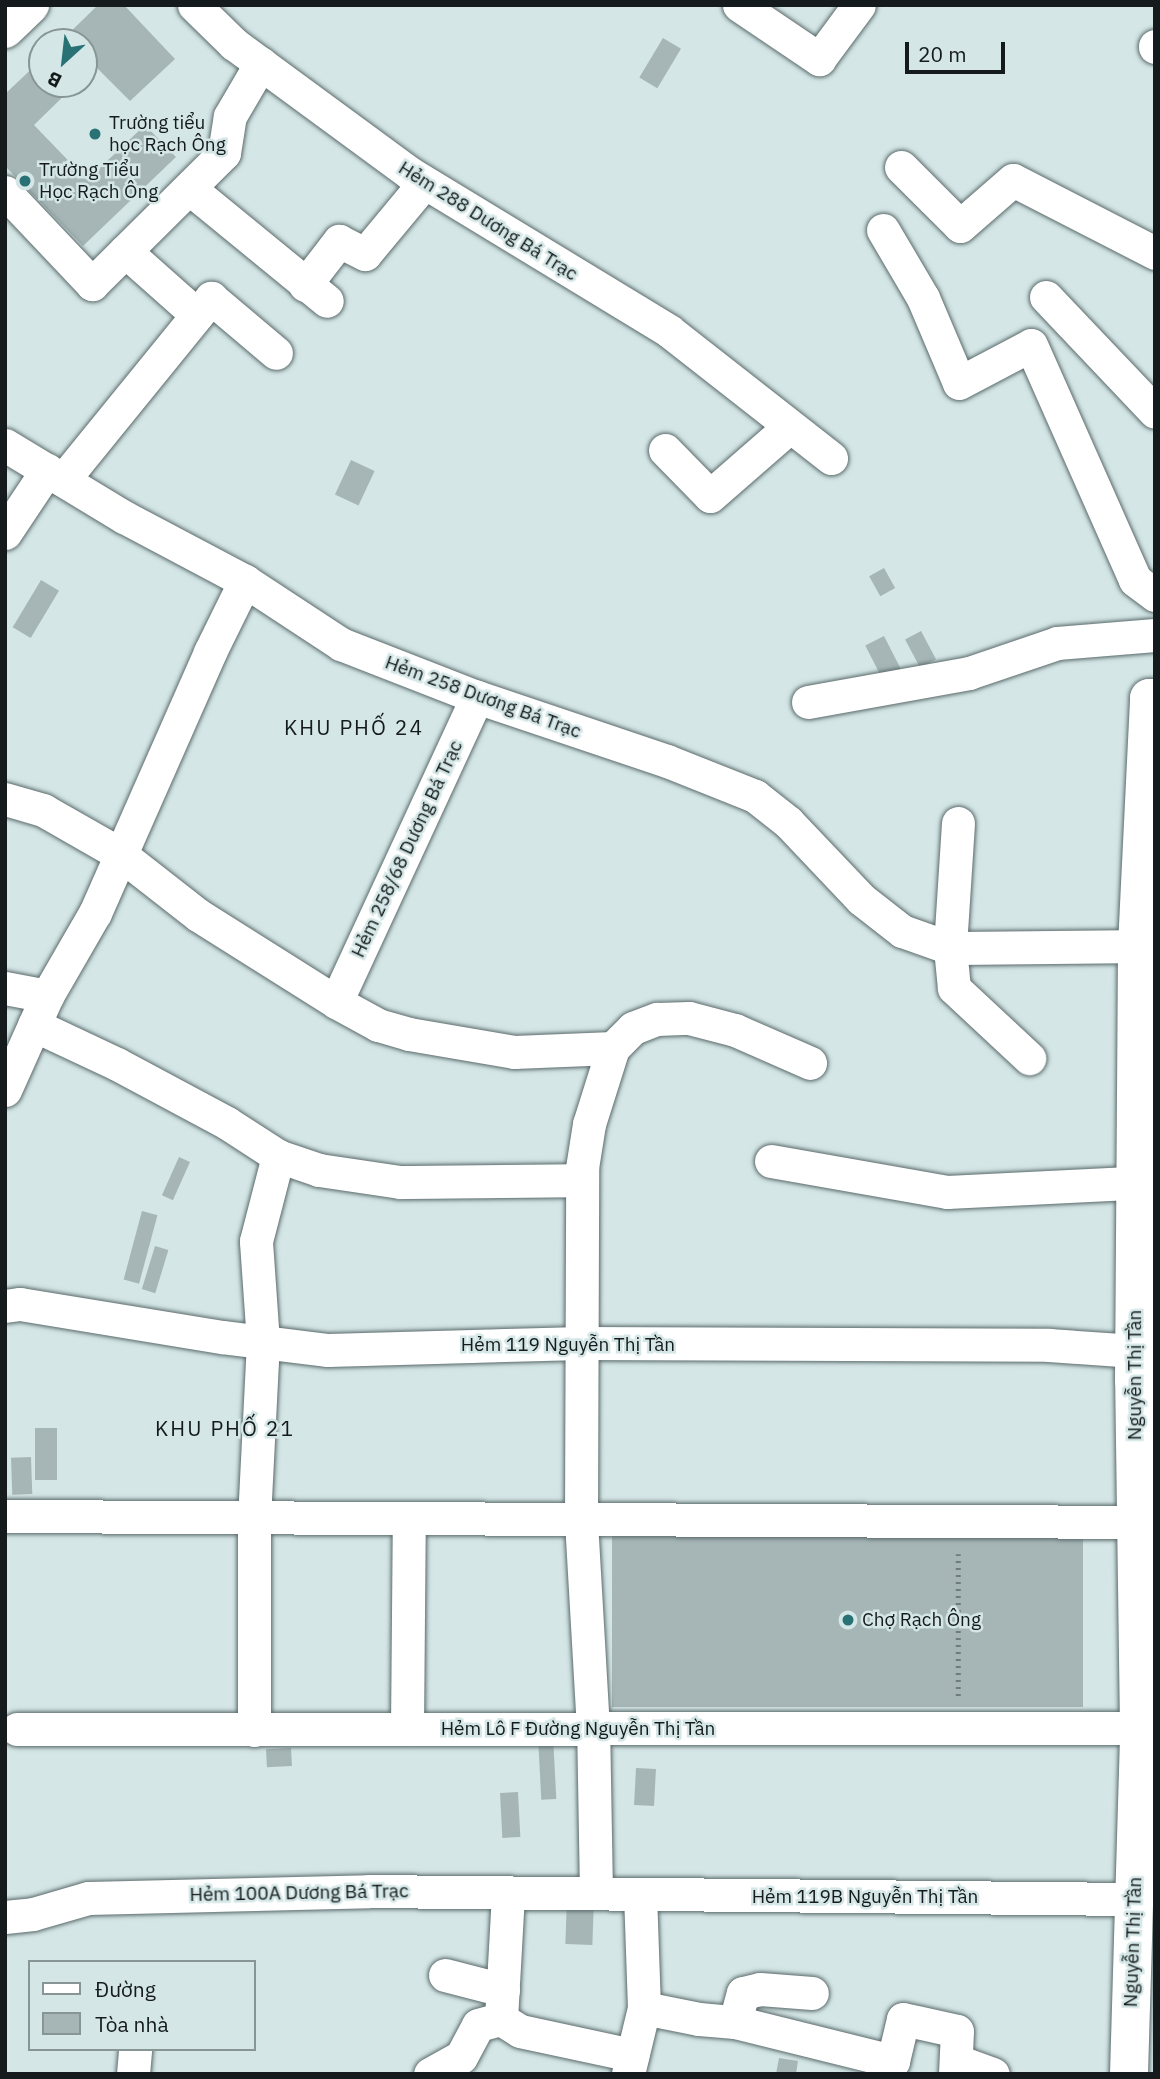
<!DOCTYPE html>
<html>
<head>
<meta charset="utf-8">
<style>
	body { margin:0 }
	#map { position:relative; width:1160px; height:2079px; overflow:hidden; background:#d4e6e6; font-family:"IBM Plex Sans",sans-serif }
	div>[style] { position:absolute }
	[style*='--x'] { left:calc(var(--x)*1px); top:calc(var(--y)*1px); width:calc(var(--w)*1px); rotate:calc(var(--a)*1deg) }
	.building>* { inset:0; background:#a6b6b7; transform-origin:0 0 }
	.path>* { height:4.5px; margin-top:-2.25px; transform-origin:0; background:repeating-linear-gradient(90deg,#707b7c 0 2px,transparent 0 7px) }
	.roads { filter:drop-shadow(0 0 2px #5b6a6b) drop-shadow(0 0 2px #5b6a6b) }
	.minor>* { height:33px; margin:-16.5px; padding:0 16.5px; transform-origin:16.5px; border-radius:16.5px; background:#fff }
	.major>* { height:38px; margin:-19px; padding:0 19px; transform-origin:19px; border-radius:19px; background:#fff }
	.dots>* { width:19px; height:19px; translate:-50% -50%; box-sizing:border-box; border:4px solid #d4e6e6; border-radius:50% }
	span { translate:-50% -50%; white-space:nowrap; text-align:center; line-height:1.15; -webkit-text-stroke:5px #d4e6e6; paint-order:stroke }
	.poi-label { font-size:19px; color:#151b1c }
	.left { translate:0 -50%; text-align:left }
	.street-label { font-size:19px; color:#151b1c }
	.neighbourhood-label { font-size:21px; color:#151b1c; letter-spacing:2px }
	.frame { position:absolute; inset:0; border:7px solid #151b1c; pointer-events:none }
	.legend { position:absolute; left:28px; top:1960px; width:228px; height:91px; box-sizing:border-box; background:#d4e6e6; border:2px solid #889595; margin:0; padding:9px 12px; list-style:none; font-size:21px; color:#151b1c }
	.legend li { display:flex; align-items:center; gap:14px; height:35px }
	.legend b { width:35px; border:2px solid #889595 }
	.north { position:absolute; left:28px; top:28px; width:70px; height:70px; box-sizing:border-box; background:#d4e6e6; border:2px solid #889595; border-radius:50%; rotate:207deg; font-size:19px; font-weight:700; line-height:28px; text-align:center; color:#151b1c }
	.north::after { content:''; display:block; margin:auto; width:24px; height:32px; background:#287276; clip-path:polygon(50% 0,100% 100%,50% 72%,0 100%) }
	.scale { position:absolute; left:905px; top:42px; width:100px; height:32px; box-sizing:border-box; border:4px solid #151b1c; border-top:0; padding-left:9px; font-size:21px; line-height:24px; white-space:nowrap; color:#151b1c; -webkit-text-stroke:5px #d4e6e6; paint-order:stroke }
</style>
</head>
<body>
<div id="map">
	<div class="building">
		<i style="clip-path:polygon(98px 5px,124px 5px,175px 59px,130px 101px,95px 66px,84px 77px,84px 42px,60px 42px)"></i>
		<i style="left:663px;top:38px;width:21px;height:46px;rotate:31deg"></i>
		<i style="clip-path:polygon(42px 59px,42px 84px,76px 84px,34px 125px,87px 180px,145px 125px,176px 157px,83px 246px,5px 166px,5px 94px)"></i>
		<i style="left:351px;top:460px;width:26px;height:38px;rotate:25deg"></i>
		<i style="left:884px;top:568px;width:23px;height:17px;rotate:61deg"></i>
		<i style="left:41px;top:580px;width:21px;height:55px;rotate:31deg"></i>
		<i style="left:921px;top:631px;width:32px;height:18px;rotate:62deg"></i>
		<i style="left:884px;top:636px;width:39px;height:21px;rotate:63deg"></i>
		<i style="left:179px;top:1157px;width:12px;height:42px;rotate:24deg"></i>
		<i style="left:142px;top:1211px;width:16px;height:71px;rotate:15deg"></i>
		<i style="left:155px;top:1246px;width:14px;height:45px;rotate:17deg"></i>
		<i style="left:35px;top:1428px;width:22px;height:52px"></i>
		<i style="left:31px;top:1457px;width:37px;height:20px;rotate:88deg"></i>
		<i style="left:612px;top:1533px;width:471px;height:174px"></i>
		<i style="left:553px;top:1736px;width:63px;height:15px;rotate:87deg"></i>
		<i style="left:291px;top:1748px;width:18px;height:25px;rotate:87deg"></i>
		<i style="left:636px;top:1768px;width:20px;height:37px;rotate:3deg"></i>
		<i style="left:518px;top:1792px;width:45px;height:18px;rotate:87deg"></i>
		<i style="left:567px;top:1897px;width:27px;height:47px;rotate:2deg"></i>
		<i style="clip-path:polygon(779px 2058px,798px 2061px,796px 2074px,776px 2074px)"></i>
	</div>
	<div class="path">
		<i style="--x:958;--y:1696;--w:142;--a:-90"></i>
	</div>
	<div class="roads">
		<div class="minor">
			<i style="--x:194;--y:5;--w:56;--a:44.3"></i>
			<i style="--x:234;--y:44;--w:220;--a:36.3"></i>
			<i style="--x:411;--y:174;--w:302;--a:31.3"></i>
			<i style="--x:669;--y:331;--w:206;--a:38.1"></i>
			<i style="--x:739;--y:5;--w:97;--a:34"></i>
			<i style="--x:819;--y:59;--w:67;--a:-53.5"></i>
			<i style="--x:1155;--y:46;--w:1;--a:90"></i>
			<i style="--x:901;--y:167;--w:83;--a:45"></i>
			<i style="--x:960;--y:226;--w:70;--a:-41"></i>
			<i style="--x:1013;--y:180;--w:160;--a:27.2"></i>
			<i style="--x:189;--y:188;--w:178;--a:39.3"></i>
			<i style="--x:5;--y:192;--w:127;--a:46.6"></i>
			<i style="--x:92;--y:284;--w:186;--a:-44.8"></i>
			<i style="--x:224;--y:153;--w:37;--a:-81"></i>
			<i style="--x:230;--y:116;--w:61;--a:-59.7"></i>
			<i style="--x:883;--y:230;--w:79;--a:59.5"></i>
			<i style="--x:923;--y:298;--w:92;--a:67"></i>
			<i style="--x:959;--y:383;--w:81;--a:-27.8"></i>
			<i style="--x:1031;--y:345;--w:257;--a:66.1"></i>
			<i style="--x:1135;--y:580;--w:25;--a:37"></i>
			<i style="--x:125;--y:251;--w:96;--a:41.6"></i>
			<i style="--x:305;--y:285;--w:56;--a:-52.3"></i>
			<i style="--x:339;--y:241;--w:29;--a:27"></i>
			<i style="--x:365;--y:254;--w:92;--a:-50.3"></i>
			<i style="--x:1046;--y:297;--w:158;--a:46.5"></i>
			<i style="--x:5;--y:445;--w:139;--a:31.2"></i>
			<i style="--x:124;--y:517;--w:137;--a:27.9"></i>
			<i style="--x:245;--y:581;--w:115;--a:33.3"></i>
			<i style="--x:341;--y:644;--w:146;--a:21.3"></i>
			<i style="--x:477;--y:697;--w:200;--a:18.6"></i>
			<i style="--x:667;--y:761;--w:95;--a:21.7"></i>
			<i style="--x:755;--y:796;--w:42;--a:38.2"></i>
			<i style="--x:788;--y:822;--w:106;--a:46.5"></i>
			<i style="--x:861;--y:899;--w:52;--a:38"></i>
			<i style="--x:902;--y:931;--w:51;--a:19.5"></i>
			<i style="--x:950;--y:948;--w:205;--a:-0.6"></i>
			<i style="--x:665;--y:450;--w:64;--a:45.6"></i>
			<i style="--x:710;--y:496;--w:105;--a:-41.1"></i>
			<i style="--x:63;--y:480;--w:235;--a:-50.9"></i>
			<i style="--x:211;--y:298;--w:85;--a:40.2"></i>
			<i style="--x:5;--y:533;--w:76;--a:-56.3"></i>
			<i style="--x:808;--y:702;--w:164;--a:-10.2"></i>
			<i style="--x:969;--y:673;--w:93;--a:-18.8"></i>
			<i style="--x:1057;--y:643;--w:98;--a:-4.7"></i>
			<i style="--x:5;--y:799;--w:40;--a:16"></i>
			<i style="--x:43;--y:810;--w:89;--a:29.7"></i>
			<i style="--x:120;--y:854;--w:99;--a:38"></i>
			<i style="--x:198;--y:915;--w:163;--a:32.2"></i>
			<i style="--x:336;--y:1002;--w:48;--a:28.7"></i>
			<i style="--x:378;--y:1025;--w:32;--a:16"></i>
			<i style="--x:409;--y:1034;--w:107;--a:9.7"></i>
			<i style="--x:514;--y:1052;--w:99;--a:-2.3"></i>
			<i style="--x:958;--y:823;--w:125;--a:93.7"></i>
			<i style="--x:950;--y:948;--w:40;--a:84.3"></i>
			<i style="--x:954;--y:988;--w:103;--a:43"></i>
			<i style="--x:5;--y:988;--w:43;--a:10.8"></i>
			<i style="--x:336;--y:1002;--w:336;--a:-65.2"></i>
			<i style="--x:34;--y:1025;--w:92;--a:25.2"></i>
			<i style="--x:117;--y:1064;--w:125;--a:28.2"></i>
			<i style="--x:227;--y:1123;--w:61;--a:32.9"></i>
			<i style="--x:278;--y:1156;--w:43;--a:18.9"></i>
			<i style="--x:319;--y:1170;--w:82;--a:8.4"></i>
			<i style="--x:400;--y:1182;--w:182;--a:-0.6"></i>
			<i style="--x:5;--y:1090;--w:103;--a:-65.9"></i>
			<i style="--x:47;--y:996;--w:96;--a:-60"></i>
			<i style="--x:95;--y:913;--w:285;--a:-66.2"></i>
			<i style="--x:210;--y:652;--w:79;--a:-63.8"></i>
			<i style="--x:771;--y:1161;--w:179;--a:10"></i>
			<i style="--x:947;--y:1192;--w:208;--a:-2.8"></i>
			<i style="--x:5;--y:1306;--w:15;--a:-8"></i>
			<i style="--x:20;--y:1304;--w:205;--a:9.3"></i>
			<i style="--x:222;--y:1337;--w:107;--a:7"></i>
			<i style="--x:328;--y:1350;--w:253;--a:-1.6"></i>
			<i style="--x:581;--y:1343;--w:468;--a:0.2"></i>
			<i style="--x:1049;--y:1345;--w:86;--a:4"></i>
			<i style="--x:5;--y:1516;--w:1131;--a:0.3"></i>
			<i style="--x:17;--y:1729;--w:1122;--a:-0.05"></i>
			<i style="--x:407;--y:1729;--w:210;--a:-89.5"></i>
			<i style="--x:254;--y:1730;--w:211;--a:-90"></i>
			<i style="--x:254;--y:1519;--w:177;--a:-87.1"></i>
			<i style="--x:263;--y:1342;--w:101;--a:-94"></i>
			<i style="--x:256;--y:1241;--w:88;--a:-75.5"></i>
			<i style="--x:596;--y:1893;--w:164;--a:-91"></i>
			<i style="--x:593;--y:1729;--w:209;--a:-93.3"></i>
			<i style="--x:581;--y:1520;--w:352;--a:-89.8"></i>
			<i style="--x:582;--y:1168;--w:45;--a:-81"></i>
			<i style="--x:589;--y:1124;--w:80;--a:-72.5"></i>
			<i style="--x:613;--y:1048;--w:28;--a:-45"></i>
			<i style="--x:633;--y:1028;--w:26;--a:-21"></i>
			<i style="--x:657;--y:1019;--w:32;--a:-2"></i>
			<i style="--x:689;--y:1018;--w:48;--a:14.6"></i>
			<i style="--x:735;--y:1030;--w:82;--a:23.7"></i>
			<i style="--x:5;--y:1917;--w:28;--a:-6"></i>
			<i style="--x:33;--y:1914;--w:57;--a:-16.2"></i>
			<i style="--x:88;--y:1898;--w:281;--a:-1.4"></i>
			<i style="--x:369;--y:1891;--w:765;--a:0.6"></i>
			<i style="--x:445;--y:1975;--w:60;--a:14.5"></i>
			<i style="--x:644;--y:2008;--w:56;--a:11.3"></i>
			<i style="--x:699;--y:2019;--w:36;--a:5"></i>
			<i style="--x:735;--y:2022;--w:163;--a:13.9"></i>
			<i style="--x:893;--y:2061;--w:43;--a:-76.6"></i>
			<i style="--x:903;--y:2019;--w:55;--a:12.5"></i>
			<i style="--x:957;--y:2031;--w:43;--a:92.7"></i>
			<i style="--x:501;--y:2019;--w:22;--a:32"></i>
			<i style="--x:520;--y:2031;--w:115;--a:12.1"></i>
			<i style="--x:735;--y:2022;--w:30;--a:-75"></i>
			<i style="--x:743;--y:1993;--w:17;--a:-13"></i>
			<i style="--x:760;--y:1989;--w:52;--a:4.4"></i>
			<i style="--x:957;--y:2061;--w:38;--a:20"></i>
			<i style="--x:133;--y:2074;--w:25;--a:-85"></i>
			<i style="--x:430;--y:2074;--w:35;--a:-29"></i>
			<i style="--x:461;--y:2057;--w:36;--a:-62"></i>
			<i style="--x:478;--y:2025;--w:24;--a:-15"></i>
			<i style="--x:501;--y:2019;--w:127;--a:-86.8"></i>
			<i style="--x:628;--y:2074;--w:68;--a:-76.4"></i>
			<i style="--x:644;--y:2008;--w:113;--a:-92"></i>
		</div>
		<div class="major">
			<i style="--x:5;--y:29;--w:35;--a:-44"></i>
			<i style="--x:1129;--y:2074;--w:346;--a:-88.3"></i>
			<i style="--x:1139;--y:1728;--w:347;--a:-90.8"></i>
			<i style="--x:1134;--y:1381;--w:435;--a:-89.6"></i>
			<i style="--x:1137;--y:946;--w:248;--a:-87.2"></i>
			<i style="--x:1149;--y:698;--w:6;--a:0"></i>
		</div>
	</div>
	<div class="dots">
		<i style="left:95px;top:134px;background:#287276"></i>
		<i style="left:25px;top:181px;background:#287276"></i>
		<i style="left:848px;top:1620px;background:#287276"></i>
	</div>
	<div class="poi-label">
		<span class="left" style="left:109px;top:134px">Trường tiểu<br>học Rạch Ông</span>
		<span class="left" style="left:39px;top:181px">Trường Tiểu<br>Học Rạch Ông</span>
		<span class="left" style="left:862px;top:1620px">Chợ Rạch Ông</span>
	</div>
	<div class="street-label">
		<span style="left:488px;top:221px;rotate:32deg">Hẻm 288 Dương Bá Trạc</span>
		<span style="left:483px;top:697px;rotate:20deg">Hẻm 258 Dương Bá Trạc</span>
		<span style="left:407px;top:849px;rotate:-65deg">Hẻm 258/68 Dương Bá Trạc</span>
		<span style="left:568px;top:1345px">Hẻm 119 Nguyễn Thị Tần</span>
		<span style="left:1135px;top:1375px;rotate:-90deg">Nguyễn Thị Tần</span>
		<span style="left:578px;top:1729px">Hẻm Lô F Đường Nguyễn Thị Tần</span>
		<span style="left:299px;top:1893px;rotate:-1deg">Hẻm 100A Dương Bá Trạc</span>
		<span style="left:865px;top:1897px">Hẻm 119B Nguyễn Thị Tần</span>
		<span style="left:1133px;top:1942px;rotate:-88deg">Nguyễn Thị Tần</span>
	</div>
	<div class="neighbourhood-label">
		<span style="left:354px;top:727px">KHU PHỐ 24</span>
		<span style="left:225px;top:1428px">KHU PHỐ 21</span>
	</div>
	<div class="frame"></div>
	<ul class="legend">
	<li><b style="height:9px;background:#fff"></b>Đường</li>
	<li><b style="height:19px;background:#a6b6b7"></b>Tòa nhà</li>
	</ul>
	<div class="north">B</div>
	<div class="scale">20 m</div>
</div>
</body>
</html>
